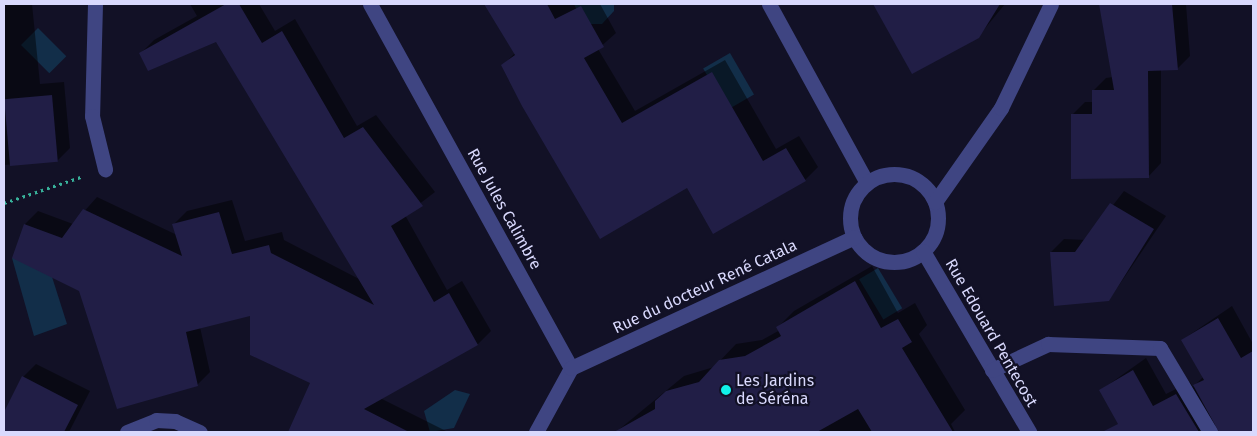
<!DOCTYPE html>
<html>
<head>
<meta charset="utf-8">
<style>
	body { margin:0 }
	#map { position:relative; width:1257px; height:436px; overflow:hidden; background:#121126; font-family:"Fira Sans",sans-serif }
	div>[style] { position:absolute }
	[style*='--x'] { left:calc(var(--x)*1px); top:calc(var(--y)*1px); width:calc(var(--w)*1px); rotate:calc(var(--a)*1deg) }
	.water>* { inset:0; background:#122e49; transform-origin:0 0 }
	.shadow>* { inset:0; background:#0007 }
	.building>* { inset:0; background:#211e46; transform-origin:0 0 }
	.path>* { height:3px; margin-top:-1.5px; transform-origin:0; background:repeating-linear-gradient(90deg,#38b19a 0 2.5px,transparent 0 6.5px) }
	.minor>* { height:15px; margin:-7.5px; padding:0 7.5px; transform-origin:7.5px; border-radius:7.5px; background:#3f4582 }
	.minor>.ring { margin:-7.5px; padding:0; box-sizing:content-box; background:none; border:15px solid #3f4582; border-radius:50% }
	.dots>* { width:14px; height:14px; translate:-50% -50%; box-sizing:border-box; border:2px solid #121126; border-radius:50% }
	span { translate:-50% -50%; white-space:nowrap; text-align:center; line-height:1.15; -webkit-text-stroke:4.5px #121126; paint-order:stroke }
	.street-label { font-size:16px; color:#d9d9fd }
	.poi-label { font-size:16px; color:#d9d9fd }
	.left { translate:0 -50%; text-align:left }
	.frame { position:absolute; inset:0; border:5px solid #d9d9fd; pointer-events:none }
</style>
</head>
<body>
<div id="map">
	<div class="water">
		<i style="clip-path:polygon(574px 4px,614px 4px,614px 11px,602px 24px,583px 24px)"></i>
		<i style="left:38px;top:28px;width:40px;height:24px;rotate:45deg"></i>
		<i style="left:730px;top:53px;width:48px;height:31px;rotate:60deg"></i>
		<i style="clip-path:polygon(12px 258px,46px 258px,67px 324px,34px 336px)"></i>
		<i style="left:878px;top:268px;width:47px;height:22px;rotate:59deg"></i>
		<i style="clip-path:polygon(455px 390px,470px 394px,454px 428px,430px 432px,424px 411px)"></i>
	</div>
	<div class="shadow">
		<i style="clip-path:polygon(4px 4px,32px 4px,40px 84px,64px 82px,70px 148px,57px 161px,4px 165px)"></i>
		<i style="clip-path:polygon(190px 4px,259px 4px,275px 31px,295px 19px,357px 126px,376px 115px,435px 192px,405px 215px,447px 290px,462px 281px,491px 331px,478px 344px,380px 398px,448px 432px,290px 432px,312px 382px,251px 315px,200px 327px,210px 372px,197px 385px,80px 290px,25px 224px,38px 211px,73px 224px,97px 197px,177px 235px,174px 224px,187px 211px,232px 200px,245px 241px,282px 232px,284px 240px,359px 279px,216px 40px,141px 53px,154px 40px,197px 16px)"></i>
		<i style="clip-path:polygon(485px 4px,600px 4px,616px 33px,598px 49px,635px 111px,725px 60px,776px 149px,799px 136px,818px 167px,805px 180px,687px 186px,503px 65px,515px 53px)"></i>
		<i style="clip-path:polygon(874px 4px,1005px 4px,978px 37px,913px 73px)"></i>
		<i style="clip-path:polygon(1100px 4px,1186px 4px,1190px 56px,1177px 69px,1161px 69px,1161px 163px,1148px 177px,1072px 115px,1085px 102px,1093px 102px,1093px 91px,1106px 78px,1113px 77px)"></i>
		<i style="clip-path:polygon(1124px 191px,1166px 216px,1109px 300px,1051px 252px,1064px 239px,1086px 240px)"></i>
		<i style="clip-path:polygon(872px 266px,898px 313px,915px 303px,927px 325px,919px 334px,965px 410px,951px 424px,955px 432px,616px 432px,684px 376px,714px 367px,736px 344px,762px 340px,780px 330px,778px 327px,794px 311px)"></i>
		<i style="clip-path:polygon(1232px 306px,1253px 344px,1253px 432px,1232px 432px,1227px 423px,1217px 423px,1208px 432px,1124px 432px,1101px 390px,1146px 358px,1166px 394px,1190px 382px,1193px 387px,1203px 377px,1182px 340px)"></i>
		<i style="clip-path:polygon(36px 364px,90px 391px,69px 432px,4px 432px,4px 414px,23px 377px)"></i>
	</div>
	<div class="building">
		<i style="clip-path:polygon(226px 4px,239px 4px,262px 43px,282px 31px,344px 138px,363px 127px,423px 206px,391px 226px,434px 302px,449px 293px,478px 345px,364px 409px,409px 432px,288px 432px,310px 383px,250px 355px,250px 316px,186px 332px,198px 386px,117px 409px,79px 291px,12px 258px,24px 224px,62px 238px,83px 209px,182px 256px,172px 224px,219px 212px,232px 254px,269px 245px,271px 253px,374px 305px,216px 42px,148px 71px,139px 53px)"></i>
		<i style="clip-path:polygon(484px 4px,547px 4px,555px 19px,581px 6px,604px 47px,584px 58px,622px 123px,712px 72px,763px 161px,786px 148px,806px 181px,713px 234px,687px 188px,600px 239px,522px 106px,501px 65px,515px 55px)"></i>
		<i style="clip-path:polygon(873px 4px,1000px 4px,979px 38px,912px 74px)"></i>
		<i style="clip-path:polygon(1099px 4px,1172px 4px,1178px 70px,1148px 71px,1149px 178px,1071px 179px,1071px 114px,1092px 114px,1092px 90px,1114px 90px)"></i>
		<i style="left:52px;top:95px;width:67px;height:48px;rotate:85deg"></i>
		<i style="clip-path:polygon(1110px 203px,1154px 229px,1109px 301px,1054px 306px,1050px 252px,1075px 252px)"></i>
		<i style="clip-path:polygon(855px 281px,881px 328px,898px 319px,912px 342px,902px 348px,953px 432px,872px 432px,858px 409px,817px 432px,614px 432px,655px 409px,655px 401px,666px 391px,699px 382px,719px 360px,745px 356px,781px 336px,776px 327px)"></i>
		<i style="clip-path:polygon(1218px 318px,1241px 358px,1253px 351px,1253px 432px,1219px 432px,1193px 385px,1204px 380px,1181px 340px)"></i>
		<i style="clip-path:polygon(1133px 370px,1153px 406px,1176px 394px,1199px 432px,1102px 432px,1118px 424px,1099px 390px)"></i>
		<i style="clip-path:polygon(22px 376px,78px 405px,64px 432px,4px 432px,4px 412px)"></i>
	</div>
	<div class="path">
		<i style="--x:4;--y:203;--w:81;--a:-18.7"></i>
	</div>
	<div class="minor">
		<i style="--x:95;--y:4;--w:112;--a:91.5"></i>
		<i style="--x:92;--y:116;--w:55;--a:76.2"></i>
		<i style="--x:370;--y:4;--w:416;--a:61.1"></i>
		<i style="--x:571;--y:368;--w:73;--a:118.7"></i>
		<i style="--x:769;--y:4;--w:204;--a:61.3"></i>
		<i class="ring" style="left:850px;top:174px;width:73px;height:73px"></i>
		<i style="--x:935;--y:202;--w:115;--a:-54.9"></i>
		<i style="--x:1001;--y:108;--w:115;--a:-64.3"></i>
		<i style="--x:923;--y:251;--w:210;--a:59.6"></i>
		<i style="--x:571;--y:368;--w:312;--a:-24.8"></i>
		<i style="--x:992;--y:370;--w:62;--a:-24.9"></i>
		<i style="--x:1048;--y:344;--w:112;--a:2"></i>
		<i style="--x:1160;--y:348;--w:98;--a:59.2"></i>
		<i style="--x:127;--y:432;--w:31;--a:-22"></i>
		<i style="--x:156;--y:420;--w:19;--a:3"></i>
		<i style="--x:175;--y:421;--w:27;--a:24"></i>
	</div>
	<div class="dots">
		<i style="left:726px;top:390px;background:#11f0e9"></i>
	</div>
	<div class="street-label">
		<span style="left:504px;top:209px;rotate:61deg">Rue Jules Calimbre</span>
		<span style="left:705px;top:287px;rotate:-25deg">Rue du docteur René Catala</span>
		<span style="left:991px;top:333px;rotate:60deg">Rue Edouard Pentecost</span>
	</div>
	<div class="poi-label">
		<span class="left" style="left:736px;top:390px">Les Jardins<br>de Séréna</span>
	</div>
	<div class="frame"></div>
</div>
</body>
</html>
